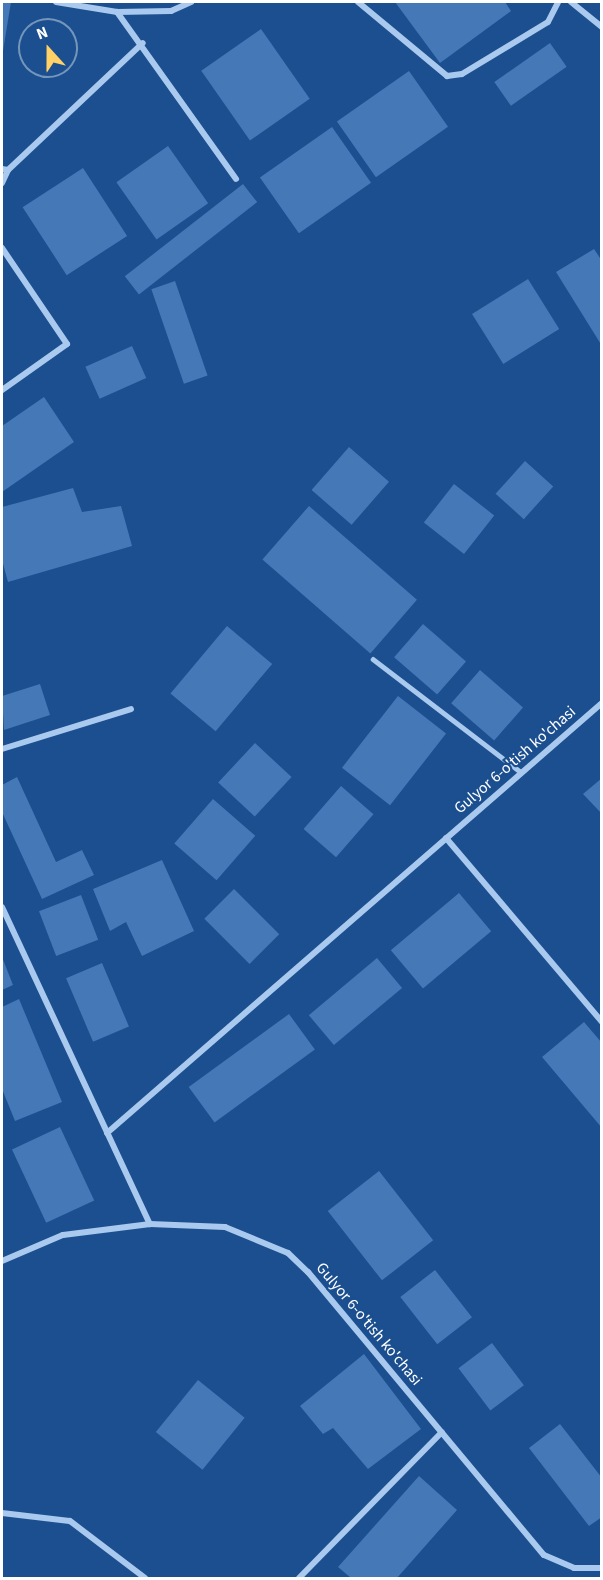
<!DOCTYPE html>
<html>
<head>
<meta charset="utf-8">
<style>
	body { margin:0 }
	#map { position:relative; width:603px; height:1580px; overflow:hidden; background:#1b4f8f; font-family:"Source Sans 3",sans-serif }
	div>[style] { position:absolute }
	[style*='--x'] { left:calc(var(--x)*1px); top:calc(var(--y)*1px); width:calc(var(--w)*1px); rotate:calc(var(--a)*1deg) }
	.building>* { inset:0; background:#4478b7; transform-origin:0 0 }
	.service>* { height:4.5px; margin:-2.25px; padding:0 2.25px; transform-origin:2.25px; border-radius:2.25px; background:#a9c9ee }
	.minor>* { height:6px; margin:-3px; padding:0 3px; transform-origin:3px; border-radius:3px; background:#a9c9ee }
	span { translate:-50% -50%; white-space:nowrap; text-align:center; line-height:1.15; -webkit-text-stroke:4.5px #1b4f8f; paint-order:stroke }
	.street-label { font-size:16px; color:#fff }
	.frame { position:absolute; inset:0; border:3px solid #fff; pointer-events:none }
	.north { position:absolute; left:18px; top:18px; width:60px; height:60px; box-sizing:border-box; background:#1b4f8f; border:2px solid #7695bc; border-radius:50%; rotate:339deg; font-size:16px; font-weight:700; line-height:24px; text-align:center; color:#fff }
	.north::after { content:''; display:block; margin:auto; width:21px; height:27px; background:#ffd166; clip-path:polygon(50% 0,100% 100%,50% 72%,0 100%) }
</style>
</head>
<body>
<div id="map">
	<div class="building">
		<i style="clip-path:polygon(2px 2px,11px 2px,3px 51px,2px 51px)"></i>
		<i style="clip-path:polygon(395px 2px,505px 2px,511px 11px,440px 63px)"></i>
		<i style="left:261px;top:29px;width:85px;height:73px;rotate:55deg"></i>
		<i style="left:550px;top:43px;width:29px;height:68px;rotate:55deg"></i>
		<i style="left:409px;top:71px;width:68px;height:88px;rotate:55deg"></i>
		<i style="left:332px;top:127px;width:68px;height:88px;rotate:55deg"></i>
		<i style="left:168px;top:146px;width:70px;height:63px;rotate:55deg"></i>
		<i style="left:83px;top:168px;width:81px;height:72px;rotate:57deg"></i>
		<i style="left:243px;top:184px;width:23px;height:150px;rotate:52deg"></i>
		<i style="clip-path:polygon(594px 249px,602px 261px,602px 346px,556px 272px)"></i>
		<i style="left:528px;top:279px;width:59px;height:66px;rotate:58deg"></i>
		<i style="left:175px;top:281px;width:100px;height:25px;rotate:71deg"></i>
		<i style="left:132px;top:346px;width:35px;height:51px;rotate:66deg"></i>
		<i style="clip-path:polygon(44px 397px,74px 442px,2px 492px,2px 426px)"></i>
		<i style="left:349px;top:447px;width:53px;height:57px;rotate:41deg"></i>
		<i style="left:525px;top:461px;width:38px;height:44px;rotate:42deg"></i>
		<i style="left:454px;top:484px;width:51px;height:49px;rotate:38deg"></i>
		<i style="clip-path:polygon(73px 488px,82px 512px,121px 506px,132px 546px,8px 582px,2px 560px,2px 507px)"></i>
		<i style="left:309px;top:506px;width:143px;height:71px;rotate:41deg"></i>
		<i style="left:423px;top:624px;width:57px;height:44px;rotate:41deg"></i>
		<i style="left:227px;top:626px;width:59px;height:88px;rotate:40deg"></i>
		<i style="left:480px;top:670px;width:57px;height:44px;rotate:41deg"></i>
		<i style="clip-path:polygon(40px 684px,50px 715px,4px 730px,2px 696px)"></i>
		<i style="left:398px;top:696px;width:61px;height:91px;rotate:38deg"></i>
		<i style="left:255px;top:743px;width:50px;height:54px;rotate:43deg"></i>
		<i style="clip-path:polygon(17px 777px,56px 862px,82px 850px,94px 875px,42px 899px,2px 812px,2px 785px)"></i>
		<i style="clip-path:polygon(602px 778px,602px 814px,583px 794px)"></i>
		<i style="left:341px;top:786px;width:43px;height:57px;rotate:41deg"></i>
		<i style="left:213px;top:799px;width:56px;height:59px;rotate:41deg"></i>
		<i style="clip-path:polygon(162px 860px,194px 931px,142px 956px,126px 922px,110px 931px,93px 889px)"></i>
		<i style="left:234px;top:889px;width:64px;height:42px;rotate:45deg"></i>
		<i style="left:459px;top:893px;width:50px;height:89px;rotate:50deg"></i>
		<i style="left:81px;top:895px;width:48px;height:45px;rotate:69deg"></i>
		<i style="clip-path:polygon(2px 957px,13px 985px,2px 990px)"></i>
		<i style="left:377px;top:958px;width:39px;height:89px;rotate:50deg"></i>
		<i style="left:102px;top:963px;width:69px;height:39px;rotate:67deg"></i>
		<i style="clip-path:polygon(19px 999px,62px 1102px,15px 1121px,2px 1089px,2px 1007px)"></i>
		<i style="left:289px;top:1014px;width:44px;height:124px;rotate:54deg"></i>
		<i style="clip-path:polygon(584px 1022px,602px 1043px,602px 1128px,542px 1057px)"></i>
		<i style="left:60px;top:1127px;width:81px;height:53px;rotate:65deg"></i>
		<i style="left:379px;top:1171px;width:88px;height:65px;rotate:52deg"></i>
		<i style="left:435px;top:1270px;width:60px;height:44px;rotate:52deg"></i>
		<i style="left:492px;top:1343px;width:53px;height:42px;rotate:53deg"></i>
		<i style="clip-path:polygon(364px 1354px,421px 1429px,368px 1469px,333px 1428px,323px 1434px,300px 1406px)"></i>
		<i style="left:198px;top:1380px;width:60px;height:67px;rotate:39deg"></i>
		<i style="clip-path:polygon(560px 1424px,602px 1478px,602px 1517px,589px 1526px,529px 1448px)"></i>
		<i style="clip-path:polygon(419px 1476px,457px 1510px,397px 1578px,351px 1578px,338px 1567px)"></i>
	</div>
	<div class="service">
		<i style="--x:373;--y:659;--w:186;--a:37.4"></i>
	</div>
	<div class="minor">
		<i style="--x:56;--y:2;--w:62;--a:9.3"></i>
		<i style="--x:117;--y:12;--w:54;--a:-1.1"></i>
		<i style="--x:171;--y:11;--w:22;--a:-24"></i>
		<i style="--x:358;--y:2;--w:116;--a:39.7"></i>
		<i style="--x:447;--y:76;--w:15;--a:-8"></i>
		<i style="--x:462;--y:74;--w:100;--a:-31.2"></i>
		<i style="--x:548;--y:22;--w:22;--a:-63"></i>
		<i style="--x:571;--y:2;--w:40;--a:39"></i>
		<i style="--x:117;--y:12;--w:205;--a:54.5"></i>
		<i style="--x:2;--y:169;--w:6;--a:9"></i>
		<i style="--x:8;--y:170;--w:185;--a:-43.3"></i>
		<i style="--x:2;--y:183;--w:14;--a:-65"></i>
		<i style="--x:2;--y:248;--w:116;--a:55.9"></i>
		<i style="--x:67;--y:344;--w:80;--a:144.7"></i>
		<i style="--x:2;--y:749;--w:135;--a:-17.2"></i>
		<i style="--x:446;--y:838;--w:241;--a:49.7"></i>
		<i style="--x:2;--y:907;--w:350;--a:65"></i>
		<i style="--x:107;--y:1133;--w:656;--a:-40.98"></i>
		<i style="--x:2;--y:1261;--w:66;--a:-23.1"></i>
		<i style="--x:63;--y:1235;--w:88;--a:-7.2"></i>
		<i style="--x:150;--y:1224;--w:75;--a:2.3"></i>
		<i style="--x:225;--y:1227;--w:68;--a:22.4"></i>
		<i style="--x:288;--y:1253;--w:28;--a:44"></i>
		<i style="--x:308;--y:1272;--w:368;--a:50.2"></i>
		<i style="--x:544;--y:1555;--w:33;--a:23"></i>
		<i style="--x:574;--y:1568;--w:28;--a:0"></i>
		<i style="--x:2;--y:1513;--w:68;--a:6.7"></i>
		<i style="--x:70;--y:1521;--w:94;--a:37.2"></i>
		<i style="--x:299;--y:1578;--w:204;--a:-45.6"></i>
	</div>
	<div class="street-label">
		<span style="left:515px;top:760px;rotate:-41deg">Gulyor 6-o'tish ko'chasi</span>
		<span style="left:369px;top:1324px;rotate:50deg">Gulyor 6-o'tish ko'chasi</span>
	</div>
	<div class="frame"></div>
	<div class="north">N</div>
</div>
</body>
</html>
